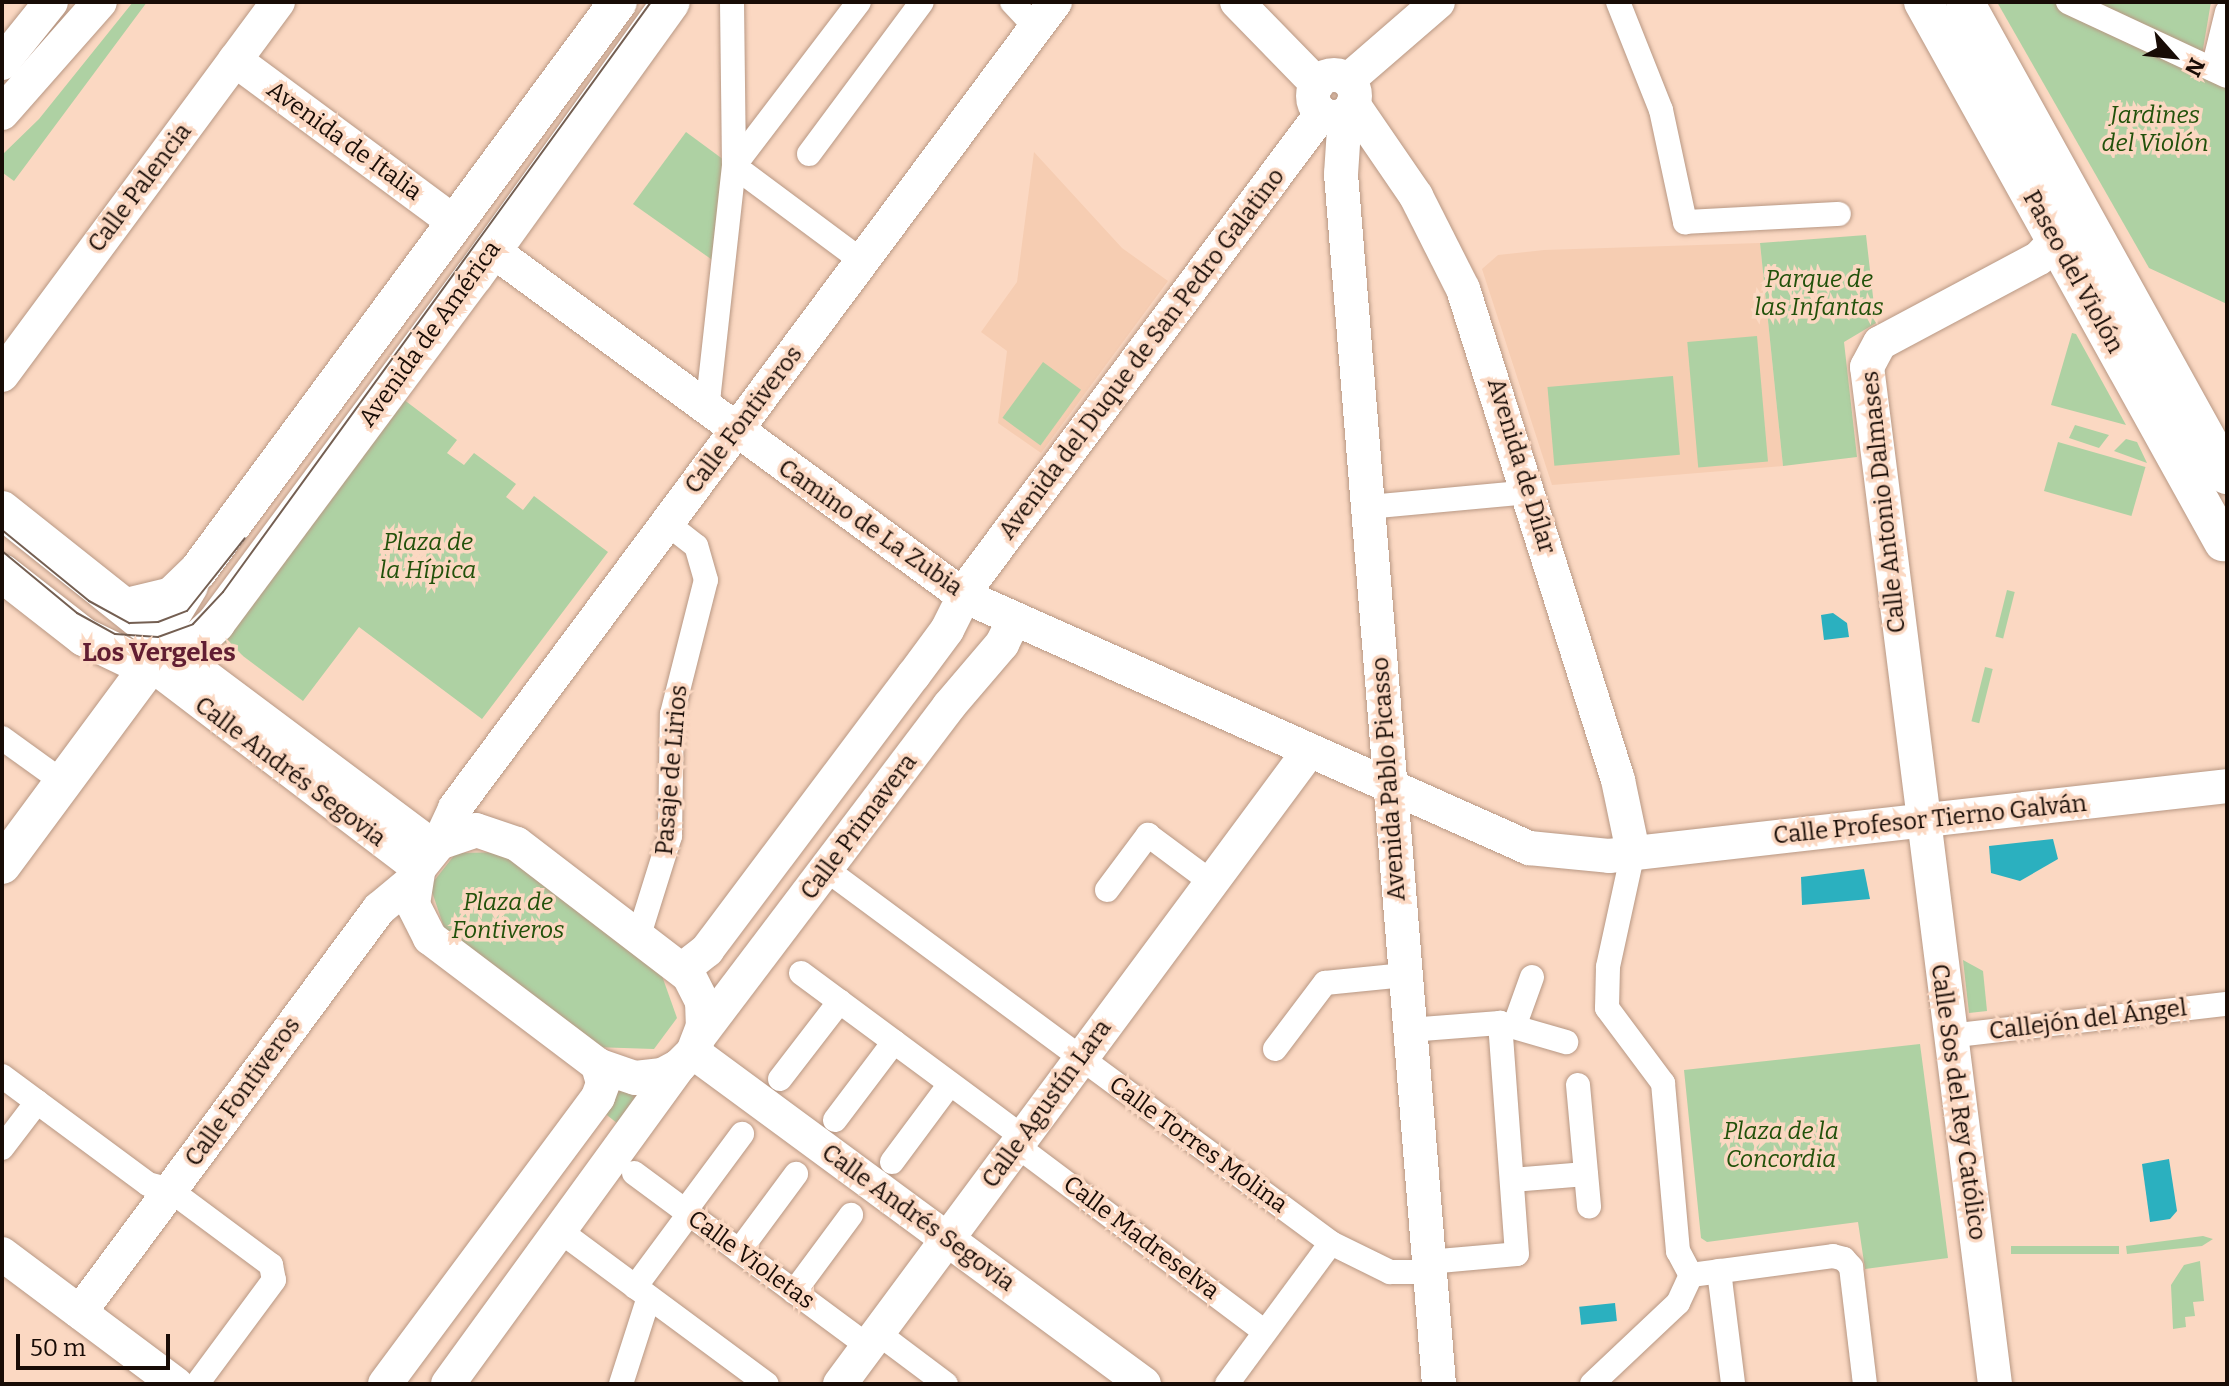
<!DOCTYPE html>
<html>
<head>
<meta charset="utf-8">
<style>
	body { margin:0 }
	#map { position:relative; width:2229px; height:1386px; overflow:hidden; background:#fbd8c2; font-family:Bitter,serif }
	div>[style] { position:absolute }
	[style*='--x'] { left:calc(var(--x)*1px); top:calc(var(--y)*1px); width:calc(var(--w)*1px); rotate:calc(var(--a)*1deg) }
	.built>* { inset:0; background:#f6cdb2 }
	.green>* { inset:0; background:#aed1a3; transform-origin:0 0 }
	.water>* { inset:0; background:#2bb0bf; transform-origin:0 0 }
	.roads { filter:drop-shadow(0 0 2px #b89884) drop-shadow(0 0 2px #b89884) }
	.street>* { height:24px; margin:-12px; padding:0 12px; transform-origin:12px; border-radius:12px; background:#fff }
	.secondary>* { height:34px; margin:-17px; padding:0 17px; transform-origin:17px; border-radius:17px; background:#fff }
	.secondary>.ring { margin:-17px; padding:0; box-sizing:content-box; background:none; border:34px solid #fff; border-radius:50% }
	.primary>* { height:38px; margin:-19px; padding:0 19px; transform-origin:19px; border-radius:19px; background:#fff }
	.tram>* { height:2px; margin:-1px; padding:0 1px; transform-origin:1px; border-radius:1px; background:#745f52 }
	span { translate:-50% -50%; white-space:nowrap; text-align:center; line-height:1.15; -webkit-text-stroke:7px #fbd8c2; paint-order:stroke }
	.park-label { font-size:24px; color:#21510a; font-style:italic }
	.street-label { font-size:24px; color:#180c06 }
	.neighbourhood-label { font-size:26px; color:#611d32; font-weight:700 }
	.frame { position:absolute; inset:0; border:4px solid #180c06; pointer-events:none }
	.north { position:absolute; left:2133px; top:16px; width:80px; height:80px; -webkit-text-stroke:6px #fbd8c2; paint-order:stroke; rotate:117deg; font-size:22px; font-weight:700; line-height:32px; text-align:center; color:#180c06 }
	.north::after { content:''; display:block; margin:auto; width:28px; height:36px; background:#180c06; clip-path:polygon(50% 0,100% 100%,50% 72%,0 100%) }
	.scale { position:absolute; left:16px; top:1334px; width:154px; height:36px; box-sizing:border-box; border:4px solid #180c06; border-top:0; padding-left:10px; font-size:24px; line-height:28px; white-space:nowrap; color:#180c06; -webkit-text-stroke:6px #fbd8c2; paint-order:stroke }
</style>
</head>
<body>
<div id="map">
	<div class="built">
		<i style="clip-path:polygon(1034px 152px,1122px 248px,1168px 281px,1041px 453px,998px 423px,1007px 351px,981px 332px,1017px 282px)"></i>
		<i style="clip-path:polygon(1760px 243px,1783px 466px,1552px 485px,1482px 269px,1498px 255px,1544px 250px)"></i>
	</div>
	<div class="green">
		<i style="clip-path:polygon(133px 2px,147px 2px,14px 181px,3px 173px,2px 155px,39px 119px)"></i>
		<i style="clip-path:polygon(1997px 2px,2052px 2px,2227px 83px,2227px 304px,2149px 268px)"></i>
		<i style="clip-path:polygon(2096px 2px,2211px 2px,2202px 55px)"></i>
		<i style="clip-path:polygon(686px 132px,724px 160px,718px 264px,633px 204px)"></i>
		<i style="clip-path:polygon(1866px 235px,1876px 323px,1844px 342px,1857px 457px,1783px 466px,1760px 243px)"></i>
		<i style="clip-path:polygon(2072px 333px,2076px 334px,2126px 425px,2051px 405px)"></i>
		<i style="left:1757px;top:336px;width:126px;height:70px;rotate:85deg"></i>
		<i style="left:1043px;top:362px;width:47px;height:69px;rotate:36deg"></i>
		<i style="left:1673px;top:376px;width:79px;height:126px;rotate:85deg"></i>
		<i style="clip-path:polygon(403px 399px,457px 440px,447px 453px,464px 465px,474px 453px,516px 484px,506px 497px,523px 510px,534px 496px,608px 552px,482px 719px,359px 627px,303px 701px,223px 641px)"></i>
		<i style="clip-path:polygon(2075px 425px,2109px 435px,2099px 448px,2069px 438px)"></i>
		<i style="clip-path:polygon(2126px 439px,2137px 442px,2147px 463px,2114px 451px)"></i>
		<i style="left:2058px;top:442px;width:91px;height:51px;rotate:16deg"></i>
		<i style="left:2007px;top:590px;width:8px;height:48px;rotate:14deg"></i>
		<i style="left:1985px;top:667px;width:8px;height:56px;rotate:14deg"></i>
		<i style="clip-path:polygon(513px 852px,656px 959px,677px 1018px,654px 1049px,593px 1047px,448px 939px,430px 886px,456px 853px)"></i>
		<i style="clip-path:polygon(1963px 960px,1983px 971px,1987px 1011px,1969px 1013px)"></i>
		<i style="clip-path:polygon(1920px 1044px,1948px 1258px,1865px 1269px,1858px 1222px,1707px 1242px,1701px 1238px,1684px 1070px)"></i>
		<i style="clip-path:polygon(613px 1087px,655px 1094px,627px 1131px,598px 1108px)"></i>
		<i style="clip-path:polygon(2203px 1236px,2213px 1239px,2202px 1246px,2127px 1254px,2126px 1246px)"></i>
		<i style="left:2119px;top:1246px;width:8px;height:108px;rotate:90deg"></i>
		<i style="clip-path:polygon(2200px 1261px,2204px 1301px,2193px 1302px,2195px 1316px,2185px 1317px,2186px 1327px,2173px 1329px,2171px 1285px,2184px 1265px)"></i>
	</div>
	<div class="water">
		<i style="clip-path:polygon(1833px 613px,1847px 623px,1849px 637px,1824px 640px,1821px 615px)"></i>
		<i style="clip-path:polygon(2053px 839px,2058px 859px,2020px 881px,1991px 873px,1989px 846px)"></i>
		<i style="clip-path:polygon(1864px 869px,1870px 899px,1802px 905px,1801px 877px)"></i>
		<i style="clip-path:polygon(2169px 1159px,2177px 1211px,2170px 1219px,2150px 1222px,2142px 1164px)"></i>
		<i style="left:1615px;top:1303px;width:18px;height:36px;rotate:84deg"></i>
	</div>
	<div class="roads">
		<div class="street">
			<i style="--x:1012;--y:2;--w:35;--a:47"></i>
			<i style="--x:1618;--y:2;--w:116;--a:68.3"></i>
			<i style="--x:1661;--y:110;--w:115;--a:77.9"></i>
			<i style="--x:1685;--y:222;--w:154;--a:-3"></i>
			<i style="--x:2068;--y:2;--w:175;--a:25"></i>
			<i style="--x:2213;--y:69;--w:59;--a:-76.2"></i>
			<i style="--x:809;--y:154;--w:189;--a:-53.4"></i>
			<i style="--x:734;--y:166;--w:206;--a:-52.7"></i>
			<i style="--x:745;--y:174;--w:146;--a:36.6"></i>
			<i style="--x:699;--y:405;--w:16;--a:-52"></i>
			<i style="--x:709;--y:392;--w:227;--a:-83.7"></i>
			<i style="--x:734;--y:166;--w:164;--a:-90.7"></i>
			<i style="--x:1368;--y:507;--w:163;--a:-5.3"></i>
			<i style="--x:2;--y:738;--w:75;--a:35.8"></i>
			<i style="--x:1633;--y:852;--w:118;--a:102.3"></i>
			<i style="--x:1608;--y:967;--w:41;--a:91.4"></i>
			<i style="--x:1607;--y:1008;--w:94;--a:53.3"></i>
			<i style="--x:1663;--y:1083;--w:169;--a:84.9"></i>
			<i style="--x:1678;--y:1251;--w:27;--a:62"></i>
			<i style="--x:827;--y:870;--w:627;--a:36.5"></i>
			<i style="--x:1331;--y:1243;--w:66;--a:26.2"></i>
			<i style="--x:1390;--y:1272;--w:39;--a:0"></i>
			<i style="--x:1107;--y:890;--w:69;--a:-53.3"></i>
			<i style="--x:1148;--y:835;--w:79;--a:36.7"></i>
			<i style="--x:639;--y:935;--w:104;--a:-72.6"></i>
			<i style="--x:670;--y:836;--w:122;--a:-89.1"></i>
			<i style="--x:672;--y:714;--w:138;--a:-75.8"></i>
			<i style="--x:706;--y:580;--w:35;--a:-106"></i>
			<i style="--x:696;--y:546;--w:37;--a:-142"></i>
			<i style="--x:801;--y:973;--w:276;--a:36.5"></i>
			<i style="--x:1514;--y:1027;--w:53;--a:-70.2"></i>
			<i style="--x:1409;--y:1030;--w:91;--a:-4.4"></i>
			<i style="--x:1500;--y:1023;--w:69;--a:16.1"></i>
			<i style="--x:1949;--y:1036;--w:280;--a:-6.6"></i>
			<i style="--x:1275;--y:1049;--w:83;--a:-52.9"></i>
			<i style="--x:1325;--y:983;--w:80;--a:-5.7"></i>
			<i style="--x:2;--y:1076;--w:182;--a:36.5"></i>
			<i style="--x:148;--y:1184;--w:23;--a:15"></i>
			<i style="--x:170;--y:1190;--w:126;--a:36.6"></i>
			<i style="--x:271;--y:1265;--w:15;--a:79"></i>
			<i style="--x:274;--y:1280;--w:129;--a:126.5"></i>
			<i style="--x:780;--y:1079;--w:98;--a:-52.4"></i>
			<i style="--x:1578;--y:1085;--w:122;--a:84.8"></i>
			<i style="--x:835;--y:1120;--w:98;--a:-52.9"></i>
			<i style="--x:1016;--y:1145;--w:311;--a:36.9"></i>
			<i style="--x:2;--y:1148;--w:58;--a:-52.7"></i>
			<i style="--x:892;--y:1162;--w:97;--a:-53.4"></i>
			<i style="--x:634;--y:1173;--w:291;--a:36.5"></i>
			<i style="--x:1512;--y:1180;--w:74;--a:-4.6"></i>
			<i style="--x:685;--y:1211;--w:96;--a:-53.5"></i>
			<i style="--x:560;--y:1231;--w:257;--a:36.5"></i>
			<i style="--x:739;--y:1251;--w:96;--a:-53.5"></i>
			<i style="--x:1428;--y:1262;--w:89;--a:-5.1"></i>
			<i style="--x:1517;--y:1254;--w:232;--a:-94.2"></i>
			<i style="--x:1719;--y:1271;--w:114;--a:82.9"></i>
			<i style="--x:1691;--y:1275;--w:143;--a:-7.6"></i>
			<i style="--x:1833;--y:1256;--w:11;--a:15"></i>
			<i style="--x:1844;--y:1259;--w:11;--a:49"></i>
			<i style="--x:1851;--y:1267;--w:118;--a:83.2"></i>
			<i style="--x:635;--y:1287;--w:91;--a:-53.5"></i>
			<i style="--x:794;--y:1292;--w:96;--a:-53.5"></i>
			<i style="--x:878;--y:1333;--w:85;--a:36.9"></i>
			<i style="--x:621;--y:1384;--w:91;--a:-72.2"></i>
			<i style="--x:1227;--y:1384;--w:175;--a:-53.6"></i>
			<i style="--x:1592;--y:1384;--w:118;--a:-43.3"></i>
			<i style="--x:1678;--y:1303;--w:31;--a:-65"></i>
		</div>
		<div class="secondary">
			<i style="--x:1237;--y:2;--w:115;--a:45.7"></i>
			<i style="--x:235;--y:60;--w:272;--a:36.5"></i>
			<i style="--x:2;--y:63;--w:78;--a:-51.2"></i>
			<i class="ring" style="left:1313px;top:75px;width:8px;height:8px"></i>
			<i style="--x:1348;--y:80;--w:119;--a:-40.9"></i>
			<i style="--x:1353;--y:104;--w:112;--a:55.6"></i>
			<i style="--x:1416;--y:196;--w:104;--a:63.2"></i>
			<i style="--x:1463;--y:289;--w:515;--a:72.48"></i>
			<i style="--x:1618;--y:780;--w:74;--a:78.2"></i>
			<i style="--x:2;--y:113;--w:148;--a:-48.6"></i>
			<i style="--x:1345;--y:114;--w:60;--a:93.8"></i>
			<i style="--x:1341;--y:174;--w:1214;--a:85.37"></i>
			<i style="--x:492;--y:250;--w:585;--a:36.24"></i>
			<i style="--x:964;--y:596;--w:619;--a:24.04"></i>
			<i style="--x:1529;--y:848;--w:80;--a:5.7"></i>
			<i style="--x:1609;--y:856;--w:622;--a:-6.46"></i>
			<i style="--x:2;--y:375;--w:464;--a:-53.5"></i>
			<i style="--x:177;--y:655;--w:321;--a:36.8"></i>
			<i style="--x:151;--y:664;--w:337;--a:37.3"></i>
			<i style="--x:476;--y:830;--w:43;--a:18.9"></i>
			<i style="--x:517;--y:844;--w:217;--a:37.5"></i>
			<i style="--x:689;--y:976;--w:28;--a:63"></i>
			<i style="--x:702;--y:1001;--w:25;--a:88"></i>
			<i style="--x:703;--y:1026;--w:28;--a:111"></i>
			<i style="--x:693;--y:1052;--w:20;--a:135"></i>
			<i style="--x:679;--y:1066;--w:19;--a:152"></i>
			<i style="--x:662;--y:1075;--w:27;--a:174"></i>
			<i style="--x:635;--y:1078;--w:39;--a:-161"></i>
			<i style="--x:598;--y:1065;--w:211;--a:-142.9"></i>
			<i style="--x:430;--y:938;--w:38;--a:-117"></i>
			<i style="--x:413;--y:904;--w:36;--a:-81"></i>
			<i style="--x:419;--y:868;--w:32;--a:-51"></i>
			<i style="--x:439;--y:843;--w:39;--a:-19"></i>
			<i style="--x:439;--y:843;--w:38;--a:-65"></i>
			<i style="--x:455;--y:808;--w:1005;--a:-53.34"></i>
			<i style="--x:683;--y:969;--w:31;--a:-38"></i>
			<i style="--x:707;--y:950;--w:343;--a:-53.1"></i>
			<i style="--x:913;--y:676;--w:57;--a:-53.5"></i>
			<i style="--x:947;--y:630;--w:51;--a:-63.4"></i>
			<i style="--x:970;--y:584;--w:588;--a:-53.23"></i>
			<i style="--x:701;--y:1034;--w:411;--a:-52.9"></i>
			<i style="--x:949;--y:706;--w:82;--a:-49.5"></i>
			<i style="--x:1002;--y:644;--w:28;--a:-64"></i>
			<i style="--x:693;--y:1052;--w:560;--a:36.36"></i>
			<i style="--x:2;--y:1254;--w:217;--a:36.8"></i>
			<i style="--x:80;--y:1312;--w:502;--a:-53.43"></i>
			<i style="--x:379;--y:909;--w:47;--a:-39.8"></i>
			<i style="--x:385;--y:1384;--w:357;--a:-53.4"></i>
			<i style="--x:598;--y:1097;--w:15;--a:-70"></i>
			<i style="--x:603;--y:1083;--w:19;--a:-106"></i>
			<i style="--x:448;--y:1384;--w:393;--a:-54"></i>
			<i style="--x:840;--y:1384;--w:788;--a:-53.46"></i>
			<i style="--x:1995;--y:1384;--w:1025;--a:-97.17"></i>
			<i style="--x:1867;--y:367;--w:27;--a:-62"></i>
			<i style="--x:1880;--y:343;--w:180;--a:-28.1"></i>
			<i style="--x:2039;--y:258;--w:25;--a:-47"></i>
		</div>
		<div class="primary">
			<i style="--x:1923;--y:2;--w:618;--a:60.95"></i>
			<i style="--x:1965;--y:2;--w:541;--a:61.02"></i>
			<i style="--x:2;--y:510;--w:181;--a:38.5"></i>
			<i style="--x:2;--y:573;--w:104;--a:38"></i>
			<i style="--x:84;--y:637;--w:55;--a:25.6"></i>
			<i style="--x:134;--y:661;--w:17;--a:10"></i>
			<i style="--x:151;--y:664;--w:28;--a:-19"></i>
			<i style="--x:177;--y:655;--w:24;--a:-35"></i>
			<i style="--x:197;--y:641;--w:26;--a:-43"></i>
			<i style="--x:216;--y:623;--w:432;--a:-53.4"></i>
			<i style="--x:474;--y:276;--w:337;--a:-54.3"></i>
			<i style="--x:127;--y:607;--w:46;--a:-13.7"></i>
			<i style="--x:172;--y:596;--w:36;--a:-44"></i>
			<i style="--x:198;--y:571;--w:707;--a:-53.57"></i>
			<i style="--x:2;--y:865;--w:250;--a:-53.5"></i>
			<i style="--x:151;--y:664;--w:28;--a:-75"></i>
			<i style="--x:158;--y:637;--w:60;--a:-58.7"></i>
		</div>
	</div>
	<div class="tram">
		<i style="--x:2;--y:530;--w:112;--a:39.2"></i>
		<i style="--x:89;--y:601;--w:46;--a:28.8"></i>
		<i style="--x:129;--y:623;--w:29;--a:-2"></i>
		<i style="--x:158;--y:622;--w:31;--a:-21"></i>
		<i style="--x:187;--y:611;--w:93;--a:-51.5"></i>
		<i style="--x:2;--y:551;--w:97;--a:39.6"></i>
		<i style="--x:77;--y:613;--w:43;--a:28.9"></i>
		<i style="--x:115;--y:634;--w:43;--a:4"></i>
		<i style="--x:158;--y:637;--w:37;--a:-20"></i>
		<i style="--x:193;--y:624;--w:44;--a:-46.8"></i>
		<i style="--x:223;--y:592;--w:729;--a:-54.04"></i>
	</div>
	<div class="park-label">
		<span style="left:2155px;top:130px">Jardines<br>del Violón</span>
		<span style="left:1819px;top:294px">Parque de<br>las Infantas</span>
		<span style="left:428px;top:557px">Plaza de<br>la Hípica</span>
		<span style="left:508px;top:917px">Plaza de<br>Fontiveros</span>
		<span style="left:1781px;top:1146px">Plaza de la<br>Concordia</span>
	</div>
	<div class="street-label">
		<span style="left:344px;top:141px;rotate:36deg">Avenida de Italia</span>
		<span style="left:140px;top:188px;rotate:-53deg">Calle Palencia</span>
		<span style="left:2073px;top:272px;rotate:61deg">Paseo del Violón</span>
		<span style="left:430px;top:334px;rotate:-54deg">Avenida de América</span>
		<span style="left:1142px;top:354px;rotate:-53deg">Avenida del Duque de San Pedro Galatino</span>
		<span style="left:744px;top:420px;rotate:-53deg">Calle Fontiveros</span>
		<span style="left:1521px;top:466px;rotate:73deg">Avenida de Dílar</span>
		<span style="left:1884px;top:502px;rotate:-96deg">Calle Antonio Dalmases</span>
		<span style="left:870px;top:528px;rotate:35deg">Camino de La Zubia</span>
		<span style="left:672px;top:770px;rotate:-85deg">Pasaje de Lirios</span>
		<span style="left:290px;top:772px;rotate:37deg">Calle Andrés Segovia</span>
		<span style="left:1389px;top:779px;rotate:-94deg">Avenida Pablo Picasso</span>
		<span style="left:1930px;top:820px;rotate:-6deg">Calle Profesor Tierno Galván</span>
		<span style="left:859px;top:827px;rotate:-53deg">Calle Primavera</span>
		<span style="left:2088px;top:1020px;rotate:-7deg">Callejón del Ángel</span>
		<span style="left:243px;top:1092px;rotate:-54deg">Calle Fontiveros</span>
		<span style="left:1958px;top:1102px;rotate:82deg">Calle Sos del Rey Católico</span>
		<span style="left:1047px;top:1104px;rotate:-54deg">Calle Agustín Lara</span>
		<span style="left:1198px;top:1145px;rotate:36deg">Calle Torres Molina</span>
		<span style="left:918px;top:1218px;rotate:36deg">Calle Andrés Segovia</span>
		<span style="left:1141px;top:1238px;rotate:37deg">Calle Madreselva</span>
		<span style="left:751px;top:1260px;rotate:36deg">Calle Violetas</span>
	</div>
	<div class="neighbourhood-label">
		<span style="left:159px;top:653px">Los Vergeles</span>
	</div>
	<div class="frame"></div>
	<div class="north">N</div>
	<div class="scale">50 m</div>
</div>
</body>
</html>
